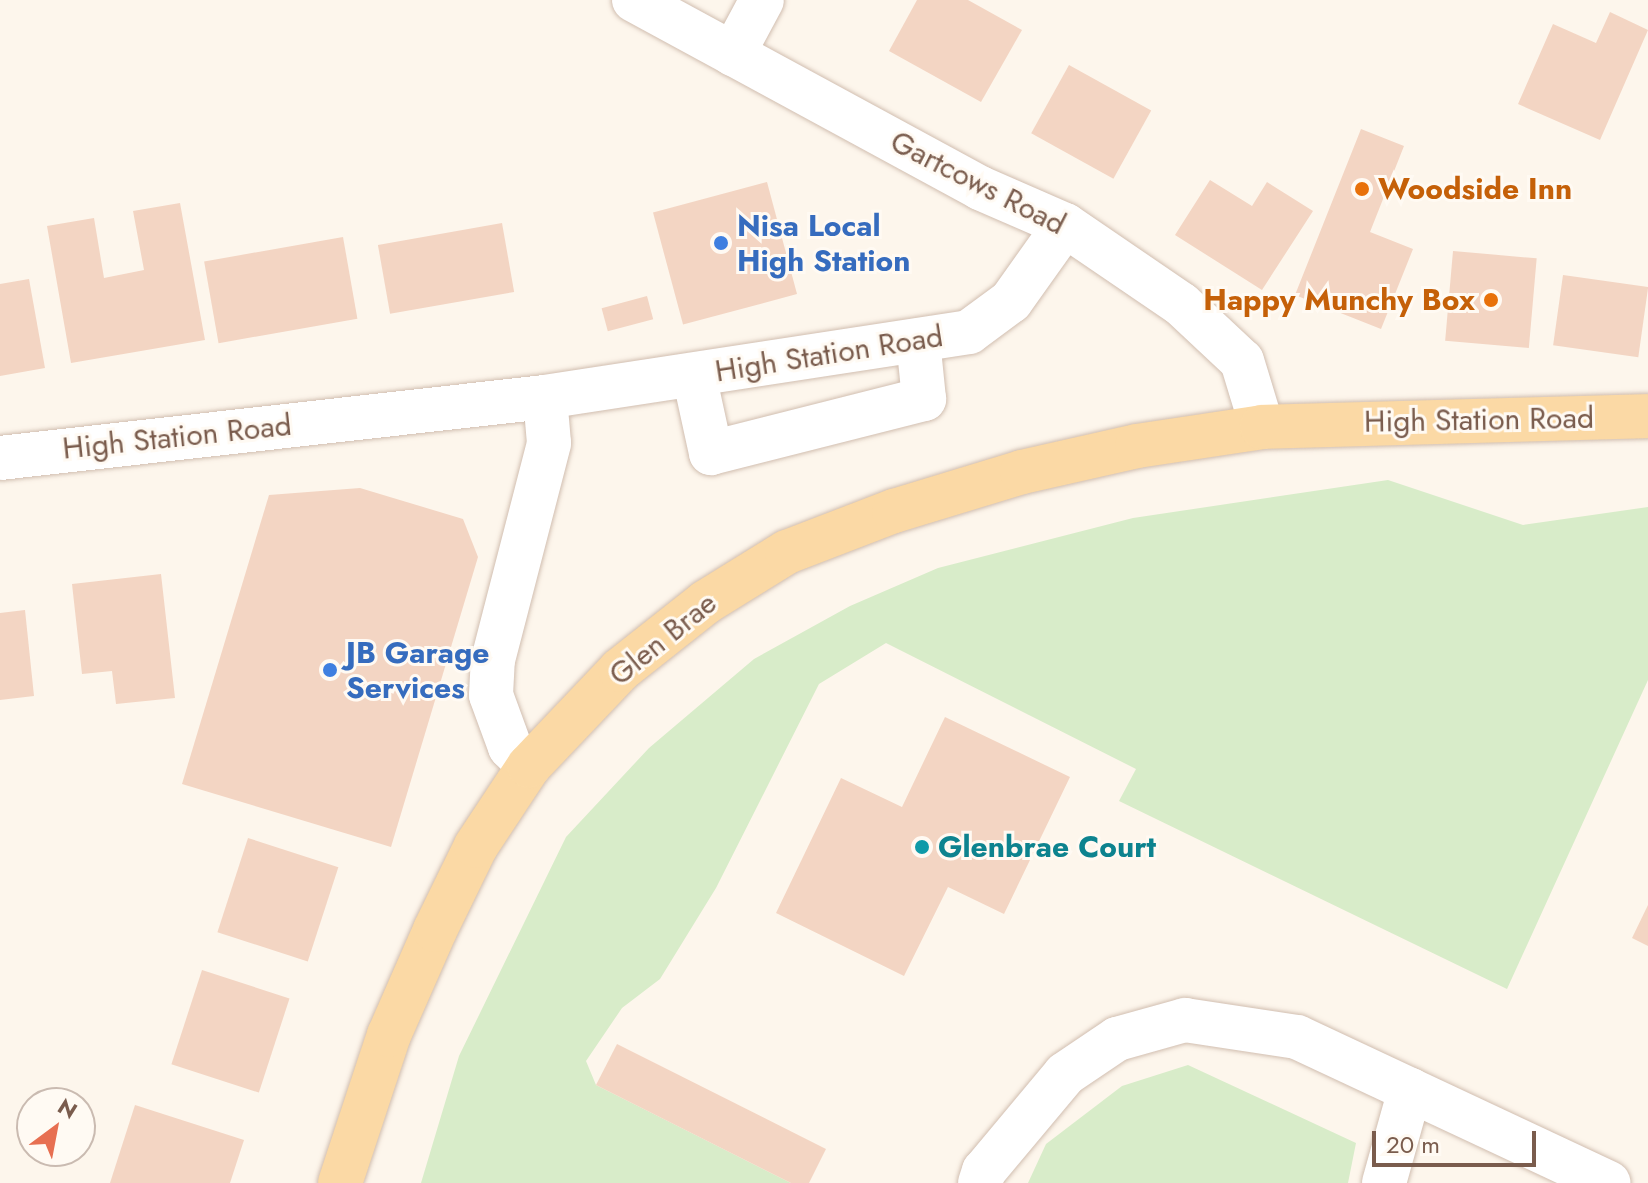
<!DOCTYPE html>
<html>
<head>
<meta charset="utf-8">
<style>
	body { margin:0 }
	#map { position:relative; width:1648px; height:1183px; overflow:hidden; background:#fdf6ec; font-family:Jost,sans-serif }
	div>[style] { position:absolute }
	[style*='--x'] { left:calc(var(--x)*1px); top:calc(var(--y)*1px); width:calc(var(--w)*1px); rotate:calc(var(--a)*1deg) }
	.green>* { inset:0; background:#d8ecc9 }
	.building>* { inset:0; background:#f3d5c3; transform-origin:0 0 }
	.roads { filter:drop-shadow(0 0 2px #d1beb0) drop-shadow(0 0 2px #d1beb0) }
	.minor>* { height:44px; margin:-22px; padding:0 22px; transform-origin:22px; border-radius:22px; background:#fff }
	.major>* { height:44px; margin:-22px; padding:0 22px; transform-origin:22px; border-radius:22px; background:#fbd9a5 }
	.dots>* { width:22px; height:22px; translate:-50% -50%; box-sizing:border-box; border:4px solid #fffaf3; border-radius:50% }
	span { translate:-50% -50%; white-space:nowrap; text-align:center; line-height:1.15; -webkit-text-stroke:6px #fffaf3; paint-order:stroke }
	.street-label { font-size:30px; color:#7a5c4d }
	.food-label { font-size:30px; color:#c56008; font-weight:700 }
	.left { translate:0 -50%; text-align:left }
	.right { translate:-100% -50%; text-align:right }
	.shop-label { font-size:30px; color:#366cbe; font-weight:700 }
	.culture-label { font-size:30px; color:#0d838f; font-weight:700 }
	.north { position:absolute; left:16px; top:1087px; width:80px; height:80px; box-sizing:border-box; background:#fffaf3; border:2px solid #cabbb1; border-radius:50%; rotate:32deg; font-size:22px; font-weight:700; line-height:32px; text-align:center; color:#7a5c4d }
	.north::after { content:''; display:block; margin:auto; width:28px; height:36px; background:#e76f51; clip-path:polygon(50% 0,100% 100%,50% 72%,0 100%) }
	.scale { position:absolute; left:1372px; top:1131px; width:164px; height:36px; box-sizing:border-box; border:4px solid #7a5c4d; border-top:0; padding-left:10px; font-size:24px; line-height:28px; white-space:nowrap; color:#7a5c4d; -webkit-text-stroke:6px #fffaf3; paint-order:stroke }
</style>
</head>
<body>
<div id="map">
	<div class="green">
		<i style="clip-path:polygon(1388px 480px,1523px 525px,1648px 507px,1648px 680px,1507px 989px,1119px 801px,1136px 769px,886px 643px,819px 684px,716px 888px,660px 979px,622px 1008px,586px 1061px,596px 1085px,791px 1183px,421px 1183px,459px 1056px,566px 837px,649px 748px,754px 659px,850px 606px,938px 568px,1133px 518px)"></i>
		<i style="clip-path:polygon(1188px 1065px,1356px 1143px,1348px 1183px,1028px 1183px,1046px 1144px,1122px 1086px)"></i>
	</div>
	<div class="building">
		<i style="clip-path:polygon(917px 0,968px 0,1022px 30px,981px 102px,889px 51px)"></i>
		<i style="clip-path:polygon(1610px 12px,1648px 30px,1600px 140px,1518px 104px,1553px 24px,1596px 43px)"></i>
		<i style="left:1069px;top:65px;width:94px;height:78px;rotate:29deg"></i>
		<i style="clip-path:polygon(1361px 129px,1404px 146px,1370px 232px,1413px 249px,1381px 329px,1295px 295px)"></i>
		<i style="clip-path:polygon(1210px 180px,1252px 206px,1267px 182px,1313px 211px,1262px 290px,1175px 235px)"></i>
		<i style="left:767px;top:182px;width:116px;height:118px;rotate:75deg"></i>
		<i style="clip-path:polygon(180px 203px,205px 340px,71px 363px,47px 226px,94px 218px,104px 278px,144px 270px,133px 211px)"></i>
		<i style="left:502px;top:223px;width:70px;height:126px;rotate:80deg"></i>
		<i style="left:343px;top:237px;width:83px;height:141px;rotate:80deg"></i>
		<i style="left:1453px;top:251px;width:84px;height:90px;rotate:5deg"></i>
		<i style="left:1563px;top:275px;width:86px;height:71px;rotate:8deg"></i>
		<i style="clip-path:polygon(29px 279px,45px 368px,0 376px,0 284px)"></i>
		<i style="left:647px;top:296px;width:24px;height:47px;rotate:75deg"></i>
		<i style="clip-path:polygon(360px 488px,463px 519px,478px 557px,391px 847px,182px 784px,269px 495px)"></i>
		<i style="clip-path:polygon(161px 574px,175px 698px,116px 704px,112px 671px,82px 674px,72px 584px)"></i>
		<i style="clip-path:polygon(25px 610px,34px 696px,0 700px,0 613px)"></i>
		<i style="clip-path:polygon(945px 717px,1070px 777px,1004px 914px,948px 887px,904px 976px,776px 913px,841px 778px,902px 807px)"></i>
		<i style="left:248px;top:838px;width:95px;height:99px;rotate:18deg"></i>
		<i style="clip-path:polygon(1648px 905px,1648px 946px,1632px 938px)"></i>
		<i style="left:202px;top:970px;width:92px;height:99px;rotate:18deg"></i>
		<i style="clip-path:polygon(617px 1044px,826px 1149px,809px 1183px,791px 1183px,596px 1085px)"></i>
		<i style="clip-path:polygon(135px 1105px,244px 1140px,230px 1183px,110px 1183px)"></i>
	</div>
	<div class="roads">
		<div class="minor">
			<i style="--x:634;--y:0;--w:394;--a:28.5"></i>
			<i style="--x:980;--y:188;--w:93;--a:23.5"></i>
			<i style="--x:1065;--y:225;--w:140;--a:34.3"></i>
			<i style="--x:1181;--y:304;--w:83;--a:43.1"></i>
			<i style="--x:1242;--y:361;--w:69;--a:73.1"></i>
			<i style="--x:733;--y:54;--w:61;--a:-61.8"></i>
			<i style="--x:694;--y:375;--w:80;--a:77.7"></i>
			<i style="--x:711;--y:453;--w:220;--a:-14.2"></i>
			<i style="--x:924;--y:399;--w:59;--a:-95.8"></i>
			<i style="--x:0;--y:458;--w:548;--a:-6.39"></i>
			<i style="--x:545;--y:397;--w:429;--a:-8.7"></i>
			<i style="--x:969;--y:332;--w:52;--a:-36.4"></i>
			<i style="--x:1011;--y:301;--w:93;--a:-54.6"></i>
			<i style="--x:529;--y:766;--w:27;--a:-135"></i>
			<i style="--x:510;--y:747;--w:55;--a:-110.1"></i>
			<i style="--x:491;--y:695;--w:35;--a:-87"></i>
			<i style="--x:493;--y:660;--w:224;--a:-75.5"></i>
			<i style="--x:549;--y:443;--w:46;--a:-95"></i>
			<i style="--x:980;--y:1183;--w:13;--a:-72"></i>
			<i style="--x:984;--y:1171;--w:126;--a:-50.1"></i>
			<i style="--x:1065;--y:1074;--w:63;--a:-33.9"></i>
			<i style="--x:1117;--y:1039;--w:71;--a:-15.6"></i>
			<i style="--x:1185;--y:1020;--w:113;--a:8.6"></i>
			<i style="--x:1297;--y:1037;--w:344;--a:25.1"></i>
			<i style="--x:1384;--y:1183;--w:97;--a:-74.4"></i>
		</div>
		<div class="major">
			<i style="--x:340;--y:1183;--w:156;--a:-71.7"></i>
			<i style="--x:389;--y:1035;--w:115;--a:-66.3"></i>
			<i style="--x:435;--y:930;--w:93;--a:-64"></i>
			<i style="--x:476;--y:846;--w:96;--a:-56.5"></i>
			<i style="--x:529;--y:766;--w:132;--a:-46.5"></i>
			<i style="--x:620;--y:670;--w:110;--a:-38.3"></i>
			<i style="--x:706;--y:602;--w:95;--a:-31.7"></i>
			<i style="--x:787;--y:552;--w:115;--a:-21"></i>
			<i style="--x:894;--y:511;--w:134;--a:-16.9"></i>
			<i style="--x:1022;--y:472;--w:118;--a:-12.7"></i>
			<i style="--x:1137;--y:446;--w:126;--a:-8.6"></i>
			<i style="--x:1262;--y:427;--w:386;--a:-1.6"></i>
		</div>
	</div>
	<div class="dots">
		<i style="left:1362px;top:189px;background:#e8710a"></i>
		<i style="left:721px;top:243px;background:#3f7fe0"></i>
		<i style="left:1491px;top:300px;background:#e8710a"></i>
		<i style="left:330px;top:670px;background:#3f7fe0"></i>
		<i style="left:922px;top:847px;background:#0f9aa8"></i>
	</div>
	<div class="street-label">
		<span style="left:978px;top:183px;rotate:27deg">Gartcows Road</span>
		<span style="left:829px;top:354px;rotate:-9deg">High Station Road</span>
		<span style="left:1479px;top:420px;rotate:-1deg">High Station Road</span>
		<span style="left:177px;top:437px;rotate:-6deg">High Station Road</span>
		<span style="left:663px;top:639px;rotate:-39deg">Glen Brae</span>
	</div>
	<div class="food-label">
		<span class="left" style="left:1378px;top:189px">Woodside Inn</span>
		<span class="right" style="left:1475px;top:300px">Happy Munchy Box</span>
	</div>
	<div class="shop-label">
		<span class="left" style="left:737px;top:243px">Nisa Local<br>High Station</span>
		<span class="left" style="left:346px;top:670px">JB Garage<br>Services</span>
	</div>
	<div class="culture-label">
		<span class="left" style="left:938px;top:847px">Glenbrae Court</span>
	</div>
	<div class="north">N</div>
	<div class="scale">20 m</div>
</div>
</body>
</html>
